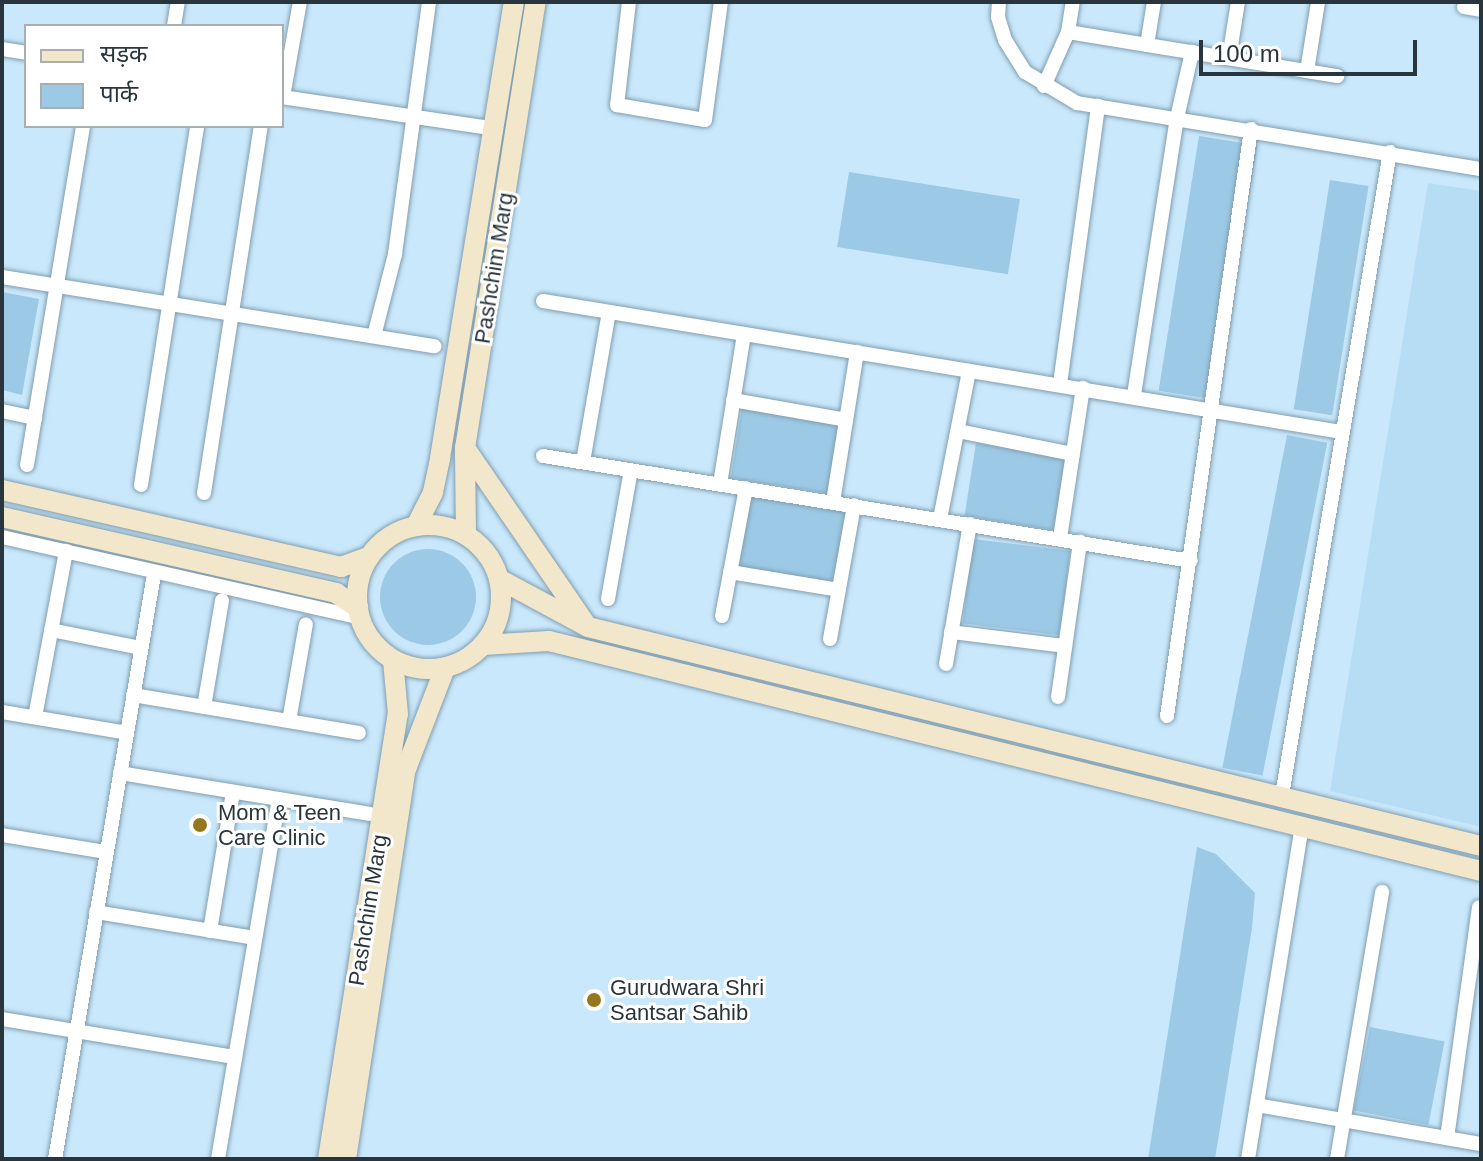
<!DOCTYPE html>
<html>
<head>
<meta charset="utf-8">
<style>
	body { margin:0 }
	#map { position:relative; width:1483px; height:1161px; overflow:hidden; background:#c9e8fb; font-family:Helvetica,"Noto Sans Devanagari",sans-serif }
	div>[style] { position:absolute }
	[style*='--x'] { left:calc(var(--x)*1px); top:calc(var(--y)*1px); width:calc(var(--w)*1px); rotate:calc(var(--a)*1deg) }
	.built>* { inset:0; background:#b7ddf4 }
	.green>* { inset:0; background:#9ccae6; transform-origin:0 0 }
	.round { border-radius:50% }
	.roads { filter:drop-shadow(0 0 2px #819eb0) drop-shadow(0 0 2px #819eb0) }
	.street>* { height:14px; margin:-7px; padding:0 7px; transform-origin:7px; border-radius:7px; background:#fff }
	.secondary>* { height:20px; margin:-10px; padding:0 10px; transform-origin:10px; border-radius:10px; background:#f2e7ca }
	.secondary>.ring { margin:-10px; padding:0; box-sizing:content-box; background:none; border:20px solid #f2e7ca; border-radius:50% }
	.dots>* { width:22px; height:22px; translate:-50% -50%; box-sizing:border-box; border:4px solid #fff; border-radius:50% }
	span { translate:-50% -50%; white-space:nowrap; text-align:center; line-height:1.15; -webkit-text-stroke:6px #fff; paint-order:stroke }
	.street-label { font-size:22px; color:#29353c }
	.poi-label { font-size:22px; color:#29353c }
	.left { translate:0 -50%; text-align:left }
	.frame { position:absolute; inset:0; border:4px solid #29353c; pointer-events:none }
	.legend { position:absolute; left:24px; top:24px; width:260px; height:104px; box-sizing:border-box; background:#fff; border:2px solid #a9aeb1; margin:0; padding:10px 14px; list-style:none; font-size:24px; color:#29353c }
	.legend li { display:flex; align-items:center; gap:16px; height:40px }
	.legend b { width:40px; border:2px solid #a9aeb1 }
	.scale { position:absolute; left:1199px; top:40px; width:218px; height:36px; box-sizing:border-box; border:4px solid #29353c; border-top:0; padding-left:10px; font-size:24px; line-height:28px; white-space:nowrap; color:#29353c; -webkit-text-stroke:6px #fff; paint-order:stroke }
</style>
</head>
<body>
<div id="map">
	<div class="built">
		<i style="clip-path:polygon(1428px 183px,1481px 191px,1481px 827px,1330px 791px)"></i>
	</div>
	<div class="green">
		<i style="left:1199px;top:136px;width:59px;height:258px;rotate:9deg"></i>
		<i style="left:849px;top:172px;width:173px;height:76px;rotate:9deg"></i>
		<i style="left:1330px;top:180px;width:39px;height:232px;rotate:9deg"></i>
		<i style="clip-path:polygon(2px 292px,39px 299px,22px 395px,2px 390px)"></i>
		<i style="left:742px;top:407px;width:98px;height:72px;rotate:9deg"></i>
		<i style="left:1287px;top:435px;width:41px;height:339px;rotate:11deg"></i>
		<i style="left:976px;top:443px;width:93px;height:74px;rotate:9deg"></i>
		<i style="left:750px;top:494px;width:97px;height:76px;rotate:9deg"></i>
		<i style="left:973px;top:539px;width:98px;height:85px;rotate:7deg"></i>
		<i class="round" style="left:380px;top:549px;width:96px;height:96px"></i>
		<i style="clip-path:polygon(1197px 847px,1216px 854px,1255px 893px,1252px 928px,1215px 1159px,1148px 1159px)"></i>
		<i style="left:1370px;top:1027px;width:76px;height:85px;rotate:11deg"></i>
	</div>
	<div class="roads">
		<div class="street">
			<i style="--x:629;--y:2;--w:104;--a:96.6"></i>
			<i style="--x:617;--y:105;--w:89;--a:9.7"></i>
			<i style="--x:705;--y:120;--w:119;--a:-82.3"></i>
			<i style="--x:999;--y:2;--w:15;--a:94"></i>
			<i style="--x:998;--y:17;--w:24;--a:73"></i>
			<i style="--x:1005;--y:40;--w:38;--a:58"></i>
			<i style="--x:1025;--y:72;--w:61;--a:30.8"></i>
			<i style="--x:1077;--y:103;--w:409;--a:9.3"></i>
			<i style="--x:1464;--y:7;--w:17;--a:10"></i>
			<i style="--x:174;--y:26;--w:24;--a:-81"></i>
			<i style="--x:1068;--y:32;--w:273;--a:9.3"></i>
			<i style="--x:1147;--y:45;--w:44;--a:-80.8"></i>
			<i style="--x:2;--y:49;--w:24;--a:9"></i>
			<i style="--x:1229;--y:58;--w:57;--a:-80.9"></i>
			<i style="--x:1307;--y:71;--w:70;--a:-80.9"></i>
			<i style="--x:1044;--y:86;--w:59;--a:-66"></i>
			<i style="--x:1068;--y:32;--w:30;--a:-81"></i>
			<i style="--x:282;--y:97;--w:203;--a:8.5"></i>
			<i style="--x:283;--y:97;--w:97;--a:-79.9"></i>
			<i style="--x:2;--y:277;--w:438;--a:9.1"></i>
			<i style="--x:543;--y:301;--w:810;--a:9.31"></i>
			<i style="--x:374;--y:336;--w:85;--a:-75.6"></i>
			<i style="--x:395;--y:254;--w:254;--a:-82.3"></i>
			<i style="--x:1060;--y:384;--w:281;--a:-82.2"></i>
			<i style="--x:1134;--y:395;--w:280;--a:-81.2"></i>
			<i style="--x:1177;--y:118;--w:68;--a:-77.2"></i>
			<i style="--x:733;--y:400;--w:115;--a:10"></i>
			<i style="--x:2;--y:411;--w:34;--a:12"></i>
			<i style="--x:958;--y:431;--w:117;--a:11.3"></i>
			<i style="--x:543;--y:456;--w:656;--a:9.2"></i>
			<i style="--x:583;--y:462;--w:152;--a:-80.2"></i>
			<i style="--x:27;--y:465;--w:344;--a:-80.6"></i>
			<i style="--x:720;--y:484;--w:152;--a:-80.9"></i>
			<i style="--x:141;--y:485;--w:363;--a:-81.1"></i>
			<i style="--x:204;--y:493;--w:371;--a:-81.2"></i>
			<i style="--x:833;--y:502;--w:152;--a:-80.9"></i>
			<i style="--x:940;--y:519;--w:151;--a:-78.9"></i>
			<i style="--x:2;--y:537;--w:367;--a:12.7"></i>
			<i style="--x:1060;--y:538;--w:152;--a:-81.3"></i>
			<i style="--x:730;--y:572;--w:110;--a:9.4"></i>
			<i style="--x:608;--y:599;--w:131;--a:-79.9"></i>
			<i style="--x:722;--y:616;--w:130;--a:-79.4"></i>
			<i style="--x:51;--y:630;--w:92;--a:11.3"></i>
			<i style="--x:951;--y:632;--w:115;--a:7"></i>
			<i style="--x:830;--y:639;--w:136;--a:-79.8"></i>
			<i style="--x:946;--y:664;--w:142;--a:-80.3"></i>
			<i style="--x:133;--y:695;--w:229;--a:9.5"></i>
			<i style="--x:1058;--y:697;--w:157;--a:-81.9"></i>
			<i style="--x:204;--y:707;--w:108;--a:-80.4"></i>
			<i style="--x:2;--y:712;--w:127;--a:9.5"></i>
			<i style="--x:1167;--y:716;--w:593;--a:-81.86"></i>
			<i style="--x:35;--y:717;--w:169;--a:-79.4"></i>
			<i style="--x:289;--y:721;--w:98;--a:-80.1"></i>
			<i style="--x:120;--y:773;--w:253;--a:9.3"></i>
			<i style="--x:1282;--y:795;--w:652;--a:-80.47"></i>
			<i style="--x:2;--y:835;--w:105;--a:9.3"></i>
			<i style="--x:96;--y:912;--w:161;--a:9.3"></i>
			<i style="--x:210;--y:931;--w:141;--a:-80.6"></i>
			<i style="--x:2;--y:1019;--w:236;--a:9.3"></i>
			<i style="--x:1257;--y:1105;--w:227;--a:9.9"></i>
			<i style="--x:1447;--y:1138;--w:233;--a:-82.1"></i>
			<i style="--x:55;--y:1159;--w:587;--a:-80.39"></i>
			<i style="--x:218;--y:1159;--w:365;--a:-80.4"></i>
			<i style="--x:1248;--y:1159;--w:336;--a:-80.8"></i>
			<i style="--x:1337;--y:1159;--w:271;--a:-80.4"></i>
		</div>
		<div class="secondary">
			<i style="--x:465;--y:448;--w:212;--a:55.6"></i>
			<i style="--x:2;--y:490;--w:348;--a:12.8"></i>
			<i style="--x:341;--y:567;--w:30;--a:-20"></i>
			<i style="--x:2;--y:517;--w:343;--a:12.8"></i>
			<i style="--x:336;--y:593;--w:27;--a:34"></i>
			<i class="ring" style="left:357px;top:525px;width:124px;height:124px"></i>
			<i style="--x:416;--y:526;--w:38;--a:-63"></i>
			<i style="--x:433;--y:492;--w:35;--a:-78"></i>
			<i style="--x:440;--y:458;--w:462;--a:-80.8"></i>
			<i style="--x:466;--y:535;--w:87;--a:-90.7"></i>
			<i style="--x:465;--y:448;--w:452;--a:-81"></i>
			<i style="--x:499;--y:579;--w:101;--a:28.3"></i>
			<i style="--x:588;--y:627;--w:919;--a:13.78"></i>
			<i style="--x:483;--y:645;--w:66;--a:-3.5"></i>
			<i style="--x:549;--y:641;--w:960;--a:13.86"></i>
			<i style="--x:328;--y:1159;--w:450;--a:-81.1"></i>
			<i style="--x:398;--y:714;--w:54;--a:-95.3"></i>
			<i style="--x:346;--y:1159;--w:395;--a:-81.3"></i>
			<i style="--x:406;--y:769;--w:108;--a:-68.9"></i>
		</div>
	</div>
	<div class="dots">
		<i style="left:200px;top:825px;background:#95771f"></i>
		<i style="left:594px;top:1000px;background:#95771f"></i>
	</div>
	<div class="street-label">
		<span style="left:494px;top:268px;rotate:-81deg">Pashchim Marg</span>
		<span style="left:368px;top:910px;rotate:-81deg">Pashchim Marg</span>
	</div>
	<div class="poi-label">
		<span class="left" style="left:218px;top:825px">Mom &amp; Teen<br>Care Clinic</span>
		<span class="left" style="left:610px;top:1000px">Gurudwara Shri<br>Santsar Sahib</span>
	</div>
	<div class="frame"></div>
	<ul class="legend">
	<li><b style="height:10px;background:#f2e7ca"></b>सड़क</li>
	<li><b style="height:22px;background:#9ccae6"></b>पार्क</li>
	</ul>
	<div class="scale">100 m</div>
</div>
</body>
</html>
